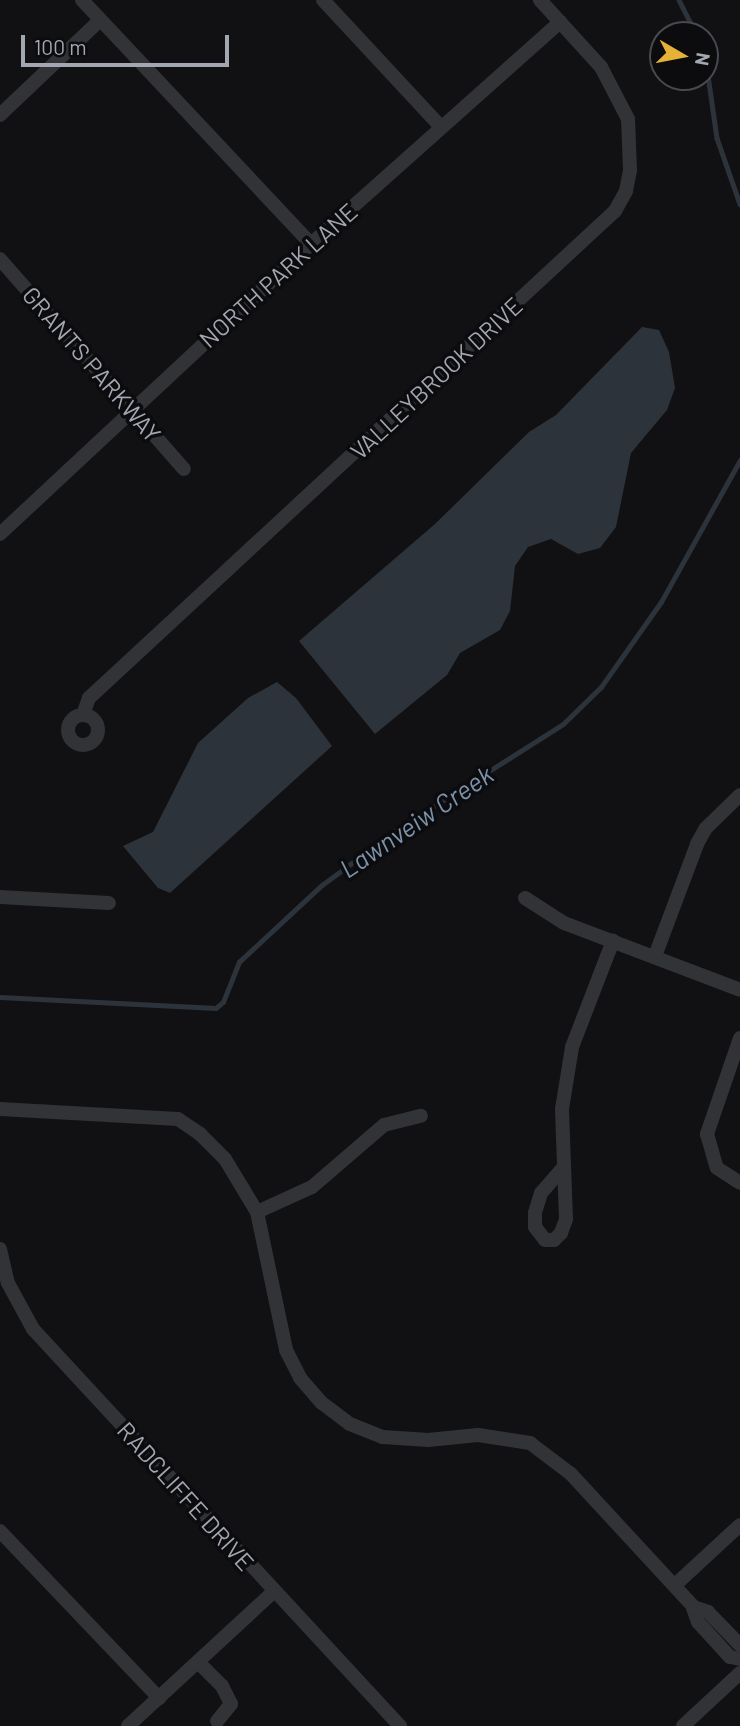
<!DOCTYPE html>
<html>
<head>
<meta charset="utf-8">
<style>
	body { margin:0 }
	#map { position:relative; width:740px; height:1726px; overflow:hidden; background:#111113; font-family:Barlow,sans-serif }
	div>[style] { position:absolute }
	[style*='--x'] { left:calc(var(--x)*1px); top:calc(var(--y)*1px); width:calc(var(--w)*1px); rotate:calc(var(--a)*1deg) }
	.water>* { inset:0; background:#2c333a }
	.stream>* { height:4.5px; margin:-2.25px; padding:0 2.25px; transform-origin:2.25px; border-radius:2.25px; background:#2c333a }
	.minor>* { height:14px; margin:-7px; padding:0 7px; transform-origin:7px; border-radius:7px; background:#323337 }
	.minor>.ring { margin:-7px; padding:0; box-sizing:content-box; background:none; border:14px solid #323337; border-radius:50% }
	span { translate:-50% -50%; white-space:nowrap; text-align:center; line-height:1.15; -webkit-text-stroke:7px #0c0c0e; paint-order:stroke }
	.street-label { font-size:24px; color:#a3a7b2 }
	.water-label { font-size:26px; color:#7c93ac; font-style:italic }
	.north { position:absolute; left:649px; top:21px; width:70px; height:70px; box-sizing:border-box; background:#0c0c0e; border:2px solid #484a50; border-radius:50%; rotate:100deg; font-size:19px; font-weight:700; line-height:28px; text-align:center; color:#a3a7b2 }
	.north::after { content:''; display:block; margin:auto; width:24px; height:32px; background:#e5b237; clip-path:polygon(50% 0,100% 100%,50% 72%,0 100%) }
	.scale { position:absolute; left:21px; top:35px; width:208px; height:32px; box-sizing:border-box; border:4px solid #a3a7b2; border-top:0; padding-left:9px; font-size:21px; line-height:24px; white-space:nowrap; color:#a3a7b2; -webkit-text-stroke:5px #0c0c0e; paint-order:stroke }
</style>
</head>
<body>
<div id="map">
	<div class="water">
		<i style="clip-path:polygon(642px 327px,659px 330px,669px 352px,675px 388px,667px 410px,631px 453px,616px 527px,600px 548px,578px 554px,551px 539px,528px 547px,515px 566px,510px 611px,500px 630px,460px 653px,447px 675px,375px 734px,299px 641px,435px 524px,529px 432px,556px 415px)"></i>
		<i style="clip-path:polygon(277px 682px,296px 698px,332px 746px,170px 893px,158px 888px,123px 846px,153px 832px,198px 743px,248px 698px)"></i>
	</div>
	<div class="stream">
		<i style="--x:679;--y:0;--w:39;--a:63"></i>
		<i style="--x:705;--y:54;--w:85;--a:81.9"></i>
		<i style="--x:717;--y:138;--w:70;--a:70.8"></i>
		<i style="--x:0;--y:997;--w:216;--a:2.9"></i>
		<i style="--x:216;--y:1008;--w:9;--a:-41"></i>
		<i style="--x:223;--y:1002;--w:43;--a:-68.2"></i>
		<i style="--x:239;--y:962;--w:113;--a:-42.9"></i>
		<i style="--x:322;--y:885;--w:91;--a:-36.5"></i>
		<i style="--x:395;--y:831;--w:199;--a:-32.5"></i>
		<i style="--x:563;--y:724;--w:53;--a:-44.2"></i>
		<i style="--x:601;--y:687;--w:104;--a:-54.8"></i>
		<i style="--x:661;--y:602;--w:162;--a:-60.9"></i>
	</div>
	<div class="minor">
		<i style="--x:82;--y:0;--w:335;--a:46.8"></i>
		<i style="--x:323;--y:0;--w:173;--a:47.1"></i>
		<i style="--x:0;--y:115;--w:138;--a:-43.5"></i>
		<i style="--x:0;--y:259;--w:279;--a:48.8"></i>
		<i style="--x:0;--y:534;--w:425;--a:-43"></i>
		<i style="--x:311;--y:244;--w:334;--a:-41.7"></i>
		<i style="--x:83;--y:715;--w:18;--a:-71"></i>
		<i style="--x:89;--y:698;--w:717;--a:-42.8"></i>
		<i style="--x:615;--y:211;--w:23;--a:-61"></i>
		<i style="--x:626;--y:191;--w:21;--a:-79"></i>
		<i style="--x:630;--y:170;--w:51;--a:-92.2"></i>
		<i style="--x:628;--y:119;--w:59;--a:-117.4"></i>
		<i style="--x:601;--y:67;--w:91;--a:-132.3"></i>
		<i class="ring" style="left:68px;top:715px;width:16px;height:16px"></i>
		<i style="--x:0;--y:897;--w:109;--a:3.2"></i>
		<i style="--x:525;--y:898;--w:46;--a:32.7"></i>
		<i style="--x:564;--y:923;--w:188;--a:20.8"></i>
		<i style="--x:655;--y:956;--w:120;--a:-69.4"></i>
		<i style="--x:697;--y:844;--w:18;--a:-61"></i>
		<i style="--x:706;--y:828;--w:47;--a:-44.1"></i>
		<i style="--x:740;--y:1038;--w:102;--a:109"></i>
		<i style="--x:707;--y:1134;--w:35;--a:74"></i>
		<i style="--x:717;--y:1168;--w:27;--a:33"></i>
		<i style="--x:0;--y:1109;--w:178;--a:3.2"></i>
		<i style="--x:178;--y:1119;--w:27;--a:34"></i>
		<i style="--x:200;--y:1134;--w:35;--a:45"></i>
		<i style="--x:225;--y:1159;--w:62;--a:58.9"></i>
		<i style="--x:257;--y:1212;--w:141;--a:78.1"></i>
		<i style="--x:286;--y:1350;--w:31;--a:63"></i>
		<i style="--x:300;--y:1378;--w:33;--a:49"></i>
		<i style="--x:322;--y:1403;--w:35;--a:37"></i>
		<i style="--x:350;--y:1424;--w:35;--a:22"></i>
		<i style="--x:383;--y:1437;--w:45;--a:3.8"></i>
		<i style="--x:428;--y:1440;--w:50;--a:-5.7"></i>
		<i style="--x:478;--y:1435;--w:53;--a:8.7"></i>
		<i style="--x:530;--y:1443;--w:51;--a:37.1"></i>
		<i style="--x:571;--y:1474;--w:178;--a:47.3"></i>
		<i style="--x:692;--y:1605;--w:18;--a:71"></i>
		<i style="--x:698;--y:1622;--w:47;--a:47.6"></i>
		<i style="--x:730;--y:1657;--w:10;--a:11"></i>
		<i style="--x:562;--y:1169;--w:32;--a:131"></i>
		<i style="--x:541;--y:1193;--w:21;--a:107"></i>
		<i style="--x:535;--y:1213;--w:14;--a:90"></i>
		<i style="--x:535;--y:1227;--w:16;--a:52"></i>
		<i style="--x:545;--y:1240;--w:9;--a:0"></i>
		<i style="--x:554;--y:1240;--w:10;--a:-45"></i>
		<i style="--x:561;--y:1233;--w:15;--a:-70"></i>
		<i style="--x:566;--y:1219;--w:110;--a:-92.1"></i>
		<i style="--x:562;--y:1109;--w:63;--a:-80.8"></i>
		<i style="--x:572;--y:1047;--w:114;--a:-68.9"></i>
		<i style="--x:257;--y:1212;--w:60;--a:-24.4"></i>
		<i style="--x:312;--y:1187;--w:95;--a:-40.7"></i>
		<i style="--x:384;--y:1125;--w:38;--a:-14"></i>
		<i style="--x:0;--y:1249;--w:35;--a:77"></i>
		<i style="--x:8;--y:1283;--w:52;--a:61.5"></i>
		<i style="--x:33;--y:1329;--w:541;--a:47.25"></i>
		<i style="--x:0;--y:1531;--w:231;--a:46.4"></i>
		<i style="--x:675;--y:1585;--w:88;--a:-42.7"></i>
		<i style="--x:693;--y:1607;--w:16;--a:18"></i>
		<i style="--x:708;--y:1612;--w:46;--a:45.9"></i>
		<i style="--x:198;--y:1662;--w:34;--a:45"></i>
		<i style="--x:222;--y:1686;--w:20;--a:63"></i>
		<i style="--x:231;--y:1704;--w:22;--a:129"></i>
		<i style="--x:128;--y:1726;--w:197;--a:-42.7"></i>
		<i style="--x:683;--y:1726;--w:78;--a:-42.9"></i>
	</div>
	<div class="street-label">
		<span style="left:278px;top:275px;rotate:-42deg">NORTH PARK LANE</span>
		<span style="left:92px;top:364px;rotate:49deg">GRANTS PARKWAY</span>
		<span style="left:436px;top:378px;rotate:-43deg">VALLEYBROOK DRIVE</span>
		<span style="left:186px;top:1496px;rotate:48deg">RADCLIFFE DRIVE</span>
	</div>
	<div class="water-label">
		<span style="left:416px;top:821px;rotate:-34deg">Lawnveiw Creek</span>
	</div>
	<div class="north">N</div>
	<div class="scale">100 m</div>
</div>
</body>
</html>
